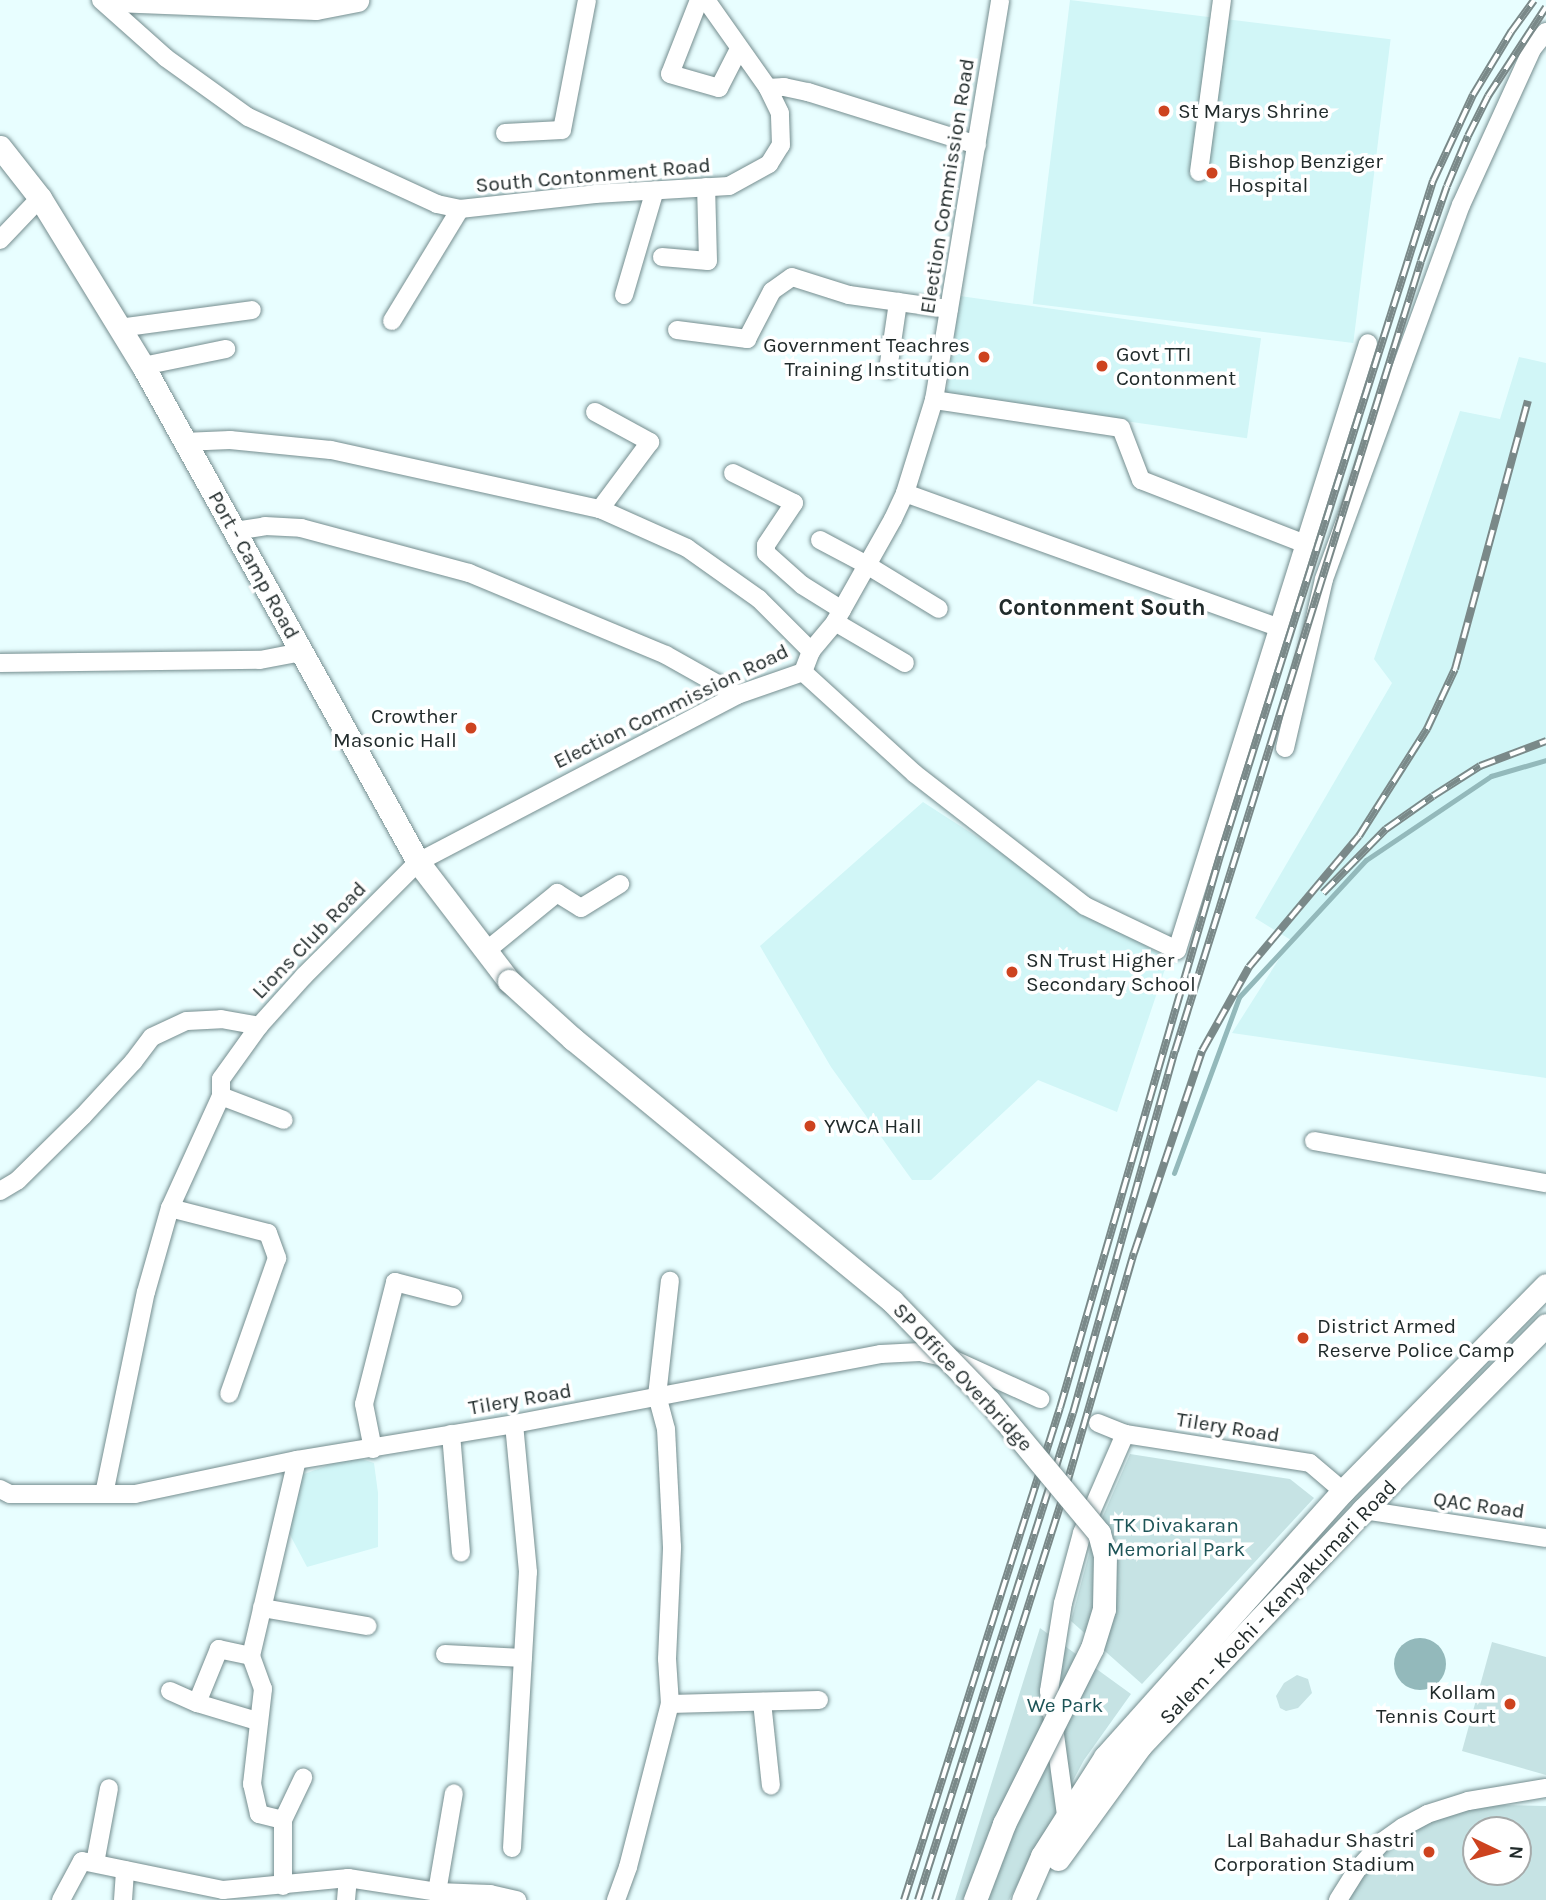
<!DOCTYPE html>
<html>
<head>
<meta charset="utf-8">
<style>
	body { margin:0 }
	#map { position:relative; width:1546px; height:1900px; overflow:hidden; background:#e8feff; font-family:Karla,sans-serif }
	div>[style] { position:absolute }
	[style*='--x'] { left:calc(var(--x)*1px); top:calc(var(--y)*1px); width:calc(var(--w)*1px); rotate:calc(var(--a)*1deg) }
	.built>* { inset:0; background:#d1f6f7; transform-origin:0 0 }
	.green>* { inset:0; background:#c6e3e4 }
	.water>* { inset:0; background:#93b9bb }
	.round { border-radius:50% }
	.stream>* { height:5px; margin:-2.5px; padding:0 2.5px; transform-origin:2.5px; border-radius:2.5px; background:#93b9bb }
	.roads { filter:drop-shadow(0 0 2px #758d8f) drop-shadow(0 0 2px #758d8f) }
	.minor>* { height:18px; margin:-9px; padding:0 9px; transform-origin:9px; border-radius:9px; background:#fff }
	.major>* { height:23px; margin:-11.5px; padding:0 11.5px; transform-origin:11.5px; border-radius:11.5px; background:#fff }
	.rail>* { height:8px; margin-top:-4px; transform-origin:0; background:repeating-linear-gradient(90deg,#fff 0 16px,#7a8989 0 32px); box-sizing:border-box; border-block:2px solid #7a8989 }
	.bridges { filter:drop-shadow(0 0 2px #758d8f) drop-shadow(0 0 2px #758d8f) }
	.major-bridge>* { height:23px; margin:-11.5px; padding:0 11.5px; transform-origin:11.5px; border-radius:11.5px; background:#fff }
	.dots>* { width:19px; height:19px; translate:-50% -50%; box-sizing:border-box; border:4px solid #fff; border-radius:50% }
	span { translate:-50% -50%; white-space:nowrap; text-align:center; line-height:1.15; -webkit-text-stroke:7px #fff; paint-order:stroke }
	.poi-label { font-size:21px; color:#212b2b }
	.left { translate:0 -50%; text-align:left }
	.right { translate:-100% -50%; text-align:right }
	.street-label { font-size:21px; color:#212b2b }
	.park-label { font-size:21px; color:#1d5457 }
	.neighbourhood-label { font-size:23px; color:#212b2b; font-weight:700 }
	.north { position:absolute; left:1462px; top:1816px; width:70px; height:70px; box-sizing:border-box; background:#fff; border:2px solid #a6aaaa; border-radius:50%; rotate:95deg; font-size:19px; font-weight:700; line-height:28px; text-align:center; color:#212b2b }
	.north::after { content:''; display:block; margin:auto; width:24px; height:32px; background:#cd431f; clip-path:polygon(50% 0,100% 100%,50% 72%,0 100%) }
</style>
</head>
<body>
<div id="map">
	<div class="built">
		<i style="left:1070px;top:0;width:323px;height:306px;rotate:7deg"></i>
		<i style="left:960px;top:296px;width:304px;height:101px;rotate:8deg"></i>
		<i style="clip-path:polygon(1519px 357px,1546px 363px,1546px 1078px,1232px 1033px,1291px 940px,1255px 918px,1392px 683px,1374px 659px,1460px 411px,1500px 419px)"></i>
		<i style="clip-path:polygon(923px 802px,1168px 960px,1117px 1112px,1038px 1080px,931px 1180px,912px 1180px,831px 1067px,760px 946px)"></i>
		<i style="clip-path:polygon(352px 1456px,374px 1463px,378px 1493px,378px 1547px,307px 1567px,288px 1531px,294px 1478px)"></i>
	</div>
	<div class="green">
		<i style="clip-path:polygon(1130px 1454px,1290px 1479px,1314px 1498px,1142px 1684px,1071px 1621px,1093px 1539px)"></i>
		<i style="clip-path:polygon(1040px 1628px,1131px 1694px,1084px 1760px,1009px 1900px,955px 1900px)"></i>
		<i style="clip-path:polygon(1492px 1642px,1546px 1657px,1546px 1775px,1462px 1751px)"></i>
		<i style="clip-path:polygon(1297px 1675px,1308px 1679px,1312px 1693px,1298px 1708px,1286px 1711px,1280px 1708px,1276px 1696px,1284px 1683px)"></i>
		<i style="clip-path:polygon(evenodd,1495px 1805px,1546px 1806px,1546px 1900px,1347px 1900px,1352px 1885px,1394px 1842px,1440px 1815px,1495px 1805px,1476px 1830px,1518px 1830px,1518px 1872px,1476px 1872px,1476px 1830px)"></i>
	</div>
	<div class="water">
		<i class="round" style="left:1394px;top:1638px;width:52px;height:52px"></i>
	</div>
	<div class="stream">
		<i style="--x:1174;--y:1173;--w:188;--a:-69.7"></i>
		<i style="--x:1239;--y:997;--w:187;--a:-47.2"></i>
		<i style="--x:1366;--y:860;--w:151;--a:-33.9"></i>
		<i style="--x:1491;--y:776;--w:57;--a:-16.2"></i>
	</div>
	<div class="roads">
		<div class="minor">
			<i style="--x:101;--y:0;--w:87;--a:41.7"></i>
			<i style="--x:166;--y:58;--w:101;--a:35.7"></i>
			<i style="--x:248;--y:117;--w:208;--a:24.7"></i>
			<i style="--x:437;--y:204;--w:24;--a:12"></i>
			<i style="--x:460;--y:209;--w:136;--a:-6.3"></i>
			<i style="--x:595;--y:194;--w:134;--a:-3.4"></i>
			<i style="--x:729;--y:186;--w:46;--a:-28.8"></i>
			<i style="--x:769;--y:164;--w:22;--a:-58"></i>
			<i style="--x:781;--y:145;--w:32;--a:-92"></i>
			<i style="--x:780;--y:113;--w:28;--a:-116"></i>
			<i style="--x:699;--y:0;--w:79;--a:111.4"></i>
			<i style="--x:670;--y:74;--w:51;--a:15.9"></i>
			<i style="--x:719;--y:88;--w:44;--a:-62.9"></i>
			<i style="--x:706;--y:0;--w:108;--a:54.8"></i>
			<i style="--x:768;--y:88;--w:16;--a:-4"></i>
			<i style="--x:784;--y:87;--w:25;--a:12"></i>
			<i style="--x:808;--y:92;--w:177;--a:17.4"></i>
			<i style="--x:505;--y:133;--w:57;--a:-3"></i>
			<i style="--x:562;--y:130;--w:132;--a:-79.1"></i>
			<i style="--x:1199;--y:172;--w:174;--a:-82.4"></i>
			<i style="--x:0;--y:240;--w:58;--a:-46.4"></i>
			<i style="--x:662;--y:257;--w:46;--a:5"></i>
			<i style="--x:708;--y:261;--w:74;--a:-91.5"></i>
			<i style="--x:624;--y:295;--w:109;--a:-73.6"></i>
			<i style="--x:392;--y:321;--w:131;--a:-58.7"></i>
			<i style="--x:119;--y:328;--w:134;--a:-7.7"></i>
			<i style="--x:677;--y:330;--w:71;--a:7.3"></i>
			<i style="--x:747;--y:339;--w:54;--a:-62.5"></i>
			<i style="--x:772;--y:291;--w:24;--a:-35"></i>
			<i style="--x:792;--y:277;--w:60;--a:17.5"></i>
			<i style="--x:849;--y:295;--w:101;--a:8"></i>
			<i style="--x:143;--y:366;--w:85;--a:-11.6"></i>
			<i style="--x:888;--y:370;--w:69;--a:-81.6"></i>
			<i style="--x:934;--y:400;--w:189;--a:8.5"></i>
			<i style="--x:1121;--y:428;--w:56;--a:69"></i>
			<i style="--x:1141;--y:480;--w:176;--a:21.3"></i>
			<i style="--x:595;--y:412;--w:63;--a:28.6"></i>
			<i style="--x:650;--y:442;--w:84;--a:126.7"></i>
			<i style="--x:183;--y:442;--w:47;--a:-2.4"></i>
			<i style="--x:230;--y:440;--w:101;--a:5.7"></i>
			<i style="--x:331;--y:450;--w:275;--a:12.4"></i>
			<i style="--x:600;--y:509;--w:95;--a:24.1"></i>
			<i style="--x:687;--y:548;--w:88;--a:35.3"></i>
			<i style="--x:759;--y:599;--w:74;--a:45"></i>
			<i style="--x:733;--y:473;--w:68;--a:26.2"></i>
			<i style="--x:794;--y:503;--w:50;--a:123.7"></i>
			<i style="--x:766;--y:545;--w:8;--a:90"></i>
			<i style="--x:766;--y:553;--w:48;--a:41.6"></i>
			<i style="--x:802;--y:585;--w:47;--a:32"></i>
			<i style="--x:905;--y:493;--w:396;--a:19.8"></i>
			<i style="--x:235;--y:531;--w:30;--a:-9"></i>
			<i style="--x:265;--y:526;--w:36;--a:3"></i>
			<i style="--x:301;--y:528;--w:174;--a:15"></i>
			<i style="--x:469;--y:573;--w:213;--a:22.6"></i>
			<i style="--x:666;--y:655;--w:81;--a:29.4"></i>
			<i style="--x:820;--y:540;--w:53;--a:28"></i>
			<i style="--x:867;--y:565;--w:84;--a:31.4"></i>
			<i style="--x:835;--y:622;--w:81;--a:30.4"></i>
			<i style="--x:0;--y:663;--w:260;--a:-0.7"></i>
			<i style="--x:260;--y:660;--w:43;--a:-10.8"></i>
			<i style="--x:803;--y:672;--w:151;--a:42.3"></i>
			<i style="--x:915;--y:774;--w:215;--a:37.8"></i>
			<i style="--x:1085;--y:906;--w:102;--a:25.6"></i>
			<i style="--x:1177;--y:950;--w:636;--a:-72.53"></i>
			<i style="--x:1285;--y:748;--w:173;--a:-77"></i>
			<i style="--x:1324;--y:579;--w:398;--a:-69.9"></i>
			<i style="--x:1461;--y:205;--w:171;--a:-65.5"></i>
			<i style="--x:1532;--y:49;--w:22;--a:-51"></i>
			<i style="--x:486;--y:951;--w:92;--a:-39.2"></i>
			<i style="--x:557;--y:893;--w:28;--a:32"></i>
			<i style="--x:581;--y:908;--w:46;--a:-31.6"></i>
			<i style="--x:221;--y:1096;--w:67;--a:20.9"></i>
			<i style="--x:1314;--y:1141;--w:236;--a:10.3"></i>
			<i style="--x:0;--y:1191;--w:21;--a:-31"></i>
			<i style="--x:18;--y:1180;--w:91;--a:-44.6"></i>
			<i style="--x:83;--y:1116;--w:74;--a:-47.2"></i>
			<i style="--x:133;--y:1062;--w:31;--a:-53"></i>
			<i style="--x:152;--y:1037;--w:38;--a:-25"></i>
			<i style="--x:187;--y:1021;--w:34;--a:-3"></i>
			<i style="--x:221;--y:1019;--w:39;--a:10"></i>
			<i style="--x:259;--y:1026;--w:67;--a:-48"></i>
			<i style="--x:304;--y:976;--w:161;--a:-45"></i>
			<i style="--x:418;--y:862;--w:360;--a:-27.6"></i>
			<i style="--x:737;--y:695;--w:70;--a:-19.2"></i>
			<i style="--x:803;--y:672;--w:22;--a:-69"></i>
			<i style="--x:811;--y:651;--w:38;--a:-50"></i>
			<i style="--x:835;--y:622;--w:118;--a:-60.6"></i>
			<i style="--x:893;--y:519;--w:29;--a:-65"></i>
			<i style="--x:905;--y:493;--w:97;--a:-72.7"></i>
			<i style="--x:934;--y:400;--w:405;--a:-80.6"></i>
			<i style="--x:170;--y:1208;--w:101;--a:14.3"></i>
			<i style="--x:268;--y:1233;--w:27;--a:70"></i>
			<i style="--x:277;--y:1258;--w:144;--a:109.4"></i>
			<i style="--x:1098;--y:1423;--w:29;--a:22"></i>
			<i style="--x:1125;--y:1434;--w:187;--a:8.9"></i>
			<i style="--x:1310;--y:1463;--w:43;--a:40.3"></i>
			<i style="--x:451;--y:1434;--w:119;--a:85.2"></i>
			<i style="--x:373;--y:1449;--w:46;--a:-101.3"></i>
			<i style="--x:364;--y:1404;--w:126;--a:-75.7"></i>
			<i style="--x:395;--y:1282;--w:60;--a:14.5"></i>
			<i style="--x:0;--y:1489;--w:11;--a:27"></i>
			<i style="--x:10;--y:1494;--w:125;--a:0"></i>
			<i style="--x:135;--y:1494;--w:166;--a:-11.9"></i>
			<i style="--x:297;--y:1460;--w:220;--a:-9.4"></i>
			<i style="--x:514;--y:1424;--w:374;--a:-10.8"></i>
			<i style="--x:881;--y:1354;--w:39;--a:-3"></i>
			<i style="--x:920;--y:1352;--w:33;--a:12"></i>
			<i style="--x:952;--y:1359;--w:97;--a:24.4"></i>
			<i style="--x:104;--y:1494;--w:206;--a:-78.3"></i>
			<i style="--x:146;--y:1292;--w:87;--a:-74.1"></i>
			<i style="--x:170;--y:1208;--w:123;--a:-65.5"></i>
			<i style="--x:221;--y:1096;--w:17;--a:-90"></i>
			<i style="--x:221;--y:1079;--w:65;--a:-54.4"></i>
			<i style="--x:1363;--y:1510;--w:185;--a:8.7"></i>
			<i style="--x:262;--y:1608;--w:107;--a:9.7"></i>
			<i style="--x:445;--y:1654;--w:78;--a:2.9"></i>
			<i style="--x:251;--y:1656;--w:33;--a:-168"></i>
			<i style="--x:219;--y:1649;--w:58;--a:112.2"></i>
			<i style="--x:197;--y:1703;--w:63;--a:16.7"></i>
			<i style="--x:170;--y:1691;--w:30;--a:24"></i>
			<i style="--x:762;--y:1702;--w:84;--a:83.9"></i>
			<i style="--x:670;--y:1704;--w:149;--a:-1.5"></i>
			<i style="--x:1066;--y:1815;--w:125;--a:-97.8"></i>
			<i style="--x:1049;--y:1691;--w:89;--a:-81"></i>
			<i style="--x:1063;--y:1603;--w:73;--a:-74.8"></i>
			<i style="--x:1082;--y:1533;--w:108;--a:-66.5"></i>
			<i style="--x:283;--y:1820;--w:47;--a:-64.5"></i>
			<i style="--x:512;--y:1848;--w:276;--a:-86.7"></i>
			<i style="--x:528;--y:1572;--w:149;--a:-95.4"></i>
			<i style="--x:95;--y:1863;--w:76;--a:-79.4"></i>
			<i style="--x:283;--y:1886;--w:66;--a:-90"></i>
			<i style="--x:283;--y:1820;--w:25;--a:-166"></i>
			<i style="--x:259;--y:1814;--w:31;--a:-103"></i>
			<i style="--x:252;--y:1784;--w:96;--a:-83.4"></i>
			<i style="--x:263;--y:1689;--w:35;--a:-110"></i>
			<i style="--x:251;--y:1656;--w:201;--a:-76.8"></i>
			<i style="--x:437;--y:1892;--w:100;--a:-80.3"></i>
			<i style="--x:61;--y:1900;--w:44;--a:-61.7"></i>
			<i style="--x:82;--y:1861;--w:144;--a:11.6"></i>
			<i style="--x:223;--y:1890;--w:126;--a:-5.5"></i>
			<i style="--x:348;--y:1878;--w:90;--a:8.9"></i>
			<i style="--x:437;--y:1892;--w:53;--a:2.2"></i>
			<i style="--x:490;--y:1894;--w:28;--a:13"></i>
			<i style="--x:123;--y:1900;--w:30;--a:-86"></i>
			<i style="--x:346;--y:1900;--w:22;--a:-85"></i>
			<i style="--x:616;--y:1900;--w:35;--a:-70"></i>
			<i style="--x:628;--y:1867;--w:168;--a:-75.6"></i>
			<i style="--x:670;--y:1704;--w:45;--a:-93.8"></i>
			<i style="--x:667;--y:1659;--w:112;--a:-87.4"></i>
			<i style="--x:672;--y:1547;--w:118;--a:-92.9"></i>
			<i style="--x:666;--y:1429;--w:34;--a:-105"></i>
			<i style="--x:657;--y:1396;--w:116;--a:-83.6"></i>
			<i style="--x:1338;--y:1900;--w:34;--a:-58"></i>
			<i style="--x:1356;--y:1871;--w:40;--a:-48"></i>
			<i style="--x:1383;--y:1841;--w:24;--a:-35"></i>
			<i style="--x:1403;--y:1827;--w:27;--a:-28"></i>
			<i style="--x:1427;--y:1814;--w:43;--a:-17.6"></i>
			<i style="--x:1468;--y:1801;--w:79;--a:-9.5"></i>
		</div>
		<div class="major">
			<i style="--x:114;--y:0;--w:202;--a:2.3"></i>
			<i style="--x:316;--y:8;--w:42;--a:-11"></i>
			<i style="--x:0;--y:147;--w:65;--a:51.9"></i>
			<i style="--x:40;--y:198;--w:197;--a:58.5"></i>
			<i style="--x:143;--y:366;--w:567;--a:60.99"></i>
			<i style="--x:418;--y:862;--w:150;--a:52.6"></i>
			<i style="--x:1058;--y:1859;--w:140;--a:-54"></i>
			<i style="--x:1140;--y:1746;--w:325;--a:-46.6"></i>
			<i style="--x:1363;--y:1510;--w:260;--a:-45.3"></i>
			<i style="--x:1023;--y:1900;--w:48;--a:-66.6"></i>
			<i style="--x:1042;--y:1856;--w:117;--a:-57.5"></i>
			<i style="--x:1105;--y:1757;--w:357;--a:-48.2"></i>
			<i style="--x:1343;--y:1491;--w:289;--a:-45.4"></i>
		</div>
	</div>
	<div class="rail">
		<i style="--x:1323;--y:893;--w:90;--a:-45.5"></i>
		<i style="--x:1386;--y:829;--w:57;--a:-35.1"></i>
		<i style="--x:1433;--y:796;--w:56;--a:-32.6"></i>
		<i style="--x:1480;--y:766;--w:71;--a:-20.7"></i>
		<i style="--x:904;--y:1900;--w:516;--a:-72.41"></i>
		<i style="--x:1060;--y:1408;--w:575;--a:-73.84"></i>
		<i style="--x:1220;--y:856;--w:708;--a:-72.49"></i>
		<i style="--x:1433;--y:181;--w:95;--a:-65.1"></i>
		<i style="--x:1473;--y:95;--w:74;--a:-58.9"></i>
		<i style="--x:1511;--y:32;--w:39;--a:-54"></i>
		<i style="--x:918;--y:1900;--w:511;--a:-72.35"></i>
		<i style="--x:1073;--y:1413;--w:376;--a:-74.3"></i>
		<i style="--x:1175;--y:1051;--w:827;--a:-72.7"></i>
		<i style="--x:1421;--y:261;--w:79;--a:-70.9"></i>
		<i style="--x:1447;--y:186;--w:54;--a:-67.2"></i>
		<i style="--x:1468;--y:136;--w:45;--a:-63.4"></i>
		<i style="--x:1488;--y:96;--w:106;--a:-56.9"></i>
		<i style="--x:935;--y:1900;--w:430;--a:-72.4"></i>
		<i style="--x:1065;--y:1490;--w:247;--a:-73.8"></i>
		<i style="--x:1134;--y:1253;--w:213;--a:-71.4"></i>
		<i style="--x:1202;--y:1051;--w:96;--a:-60.8"></i>
		<i style="--x:1249;--y:967;--w:171;--a:-50"></i>
		<i style="--x:1359;--y:836;--w:127;--a:-57.6"></i>
		<i style="--x:1427;--y:729;--w:66;--a:-65"></i>
		<i style="--x:1455;--y:669;--w:278;--a:-74.8"></i>
	</div>
	<div class="bridges">
		<div class="major-bridge">
			<i style="--x:509;--y:981;--w:86;--a:42.2"></i>
			<i style="--x:573;--y:1039;--w:413;--a:39.4"></i>
			<i style="--x:892;--y:1301;--w:139;--a:45.9"></i>
			<i style="--x:989;--y:1401;--w:172;--a:50.2"></i>
			<i style="--x:1099;--y:1533;--w:23;--a:75"></i>
			<i style="--x:1105;--y:1555;--w:54;--a:91.1"></i>
			<i style="--x:1104;--y:1609;--w:41;--a:107.1"></i>
			<i style="--x:1092;--y:1648;--w:197;--a:116.6"></i>
			<i style="--x:1004;--y:1824;--w:81;--a:110.9"></i>
		</div>
	</div>
	<div class="dots">
		<i style="left:1164px;top:111px;background:#cd431f"></i>
		<i style="left:1212px;top:173px;background:#cd431f"></i>
		<i style="left:984px;top:357px;background:#cd431f"></i>
		<i style="left:1102px;top:366px;background:#cd431f"></i>
		<i style="left:471px;top:728px;background:#cd431f"></i>
		<i style="left:1012px;top:972px;background:#cd431f"></i>
		<i style="left:810px;top:1126px;background:#cd431f"></i>
		<i style="left:1303px;top:1338px;background:#cd431f"></i>
		<i style="left:1510px;top:1704px;background:#cd431f"></i>
		<i style="left:1429px;top:1852px;background:#cd431f"></i>
	</div>
	<div class="poi-label">
		<span class="left" style="left:1178px;top:111px">St Marys Shrine</span>
		<span class="left" style="left:1228px;top:173px">Bishop Benziger<br>Hospital</span>
		<span class="right" style="left:970px;top:357px">Government Teachres<br>Training Institution</span>
		<span class="left" style="left:1116px;top:366px">Govt TTI<br>Contonment</span>
		<span class="right" style="left:457px;top:728px">Crowther<br>Masonic Hall</span>
		<span class="left" style="left:1026px;top:972px">SN Trust Higher<br>Secondary School</span>
		<span class="left" style="left:824px;top:1126px">YWCA Hall</span>
		<span class="left" style="left:1317px;top:1338px">District Armed<br>Reserve Police Camp</span>
		<span class="right" style="left:1496px;top:1704px">Kollam<br>Tennis Court</span>
		<span class="right" style="left:1415px;top:1852px">Lal Bahadur Shastri<br>Corporation Stadium</span>
	</div>
	<div class="street-label">
		<span style="left:593px;top:175px;rotate:-5deg">South Contonment Road</span>
		<span style="left:947px;top:186px;rotate:-81deg">Election Commission Road</span>
		<span style="left:254px;top:565px;rotate:61deg">Port - Camp Road</span>
		<span style="left:671px;top:706px;rotate:-26deg">Election Commission Road</span>
		<span style="left:309px;top:940px;rotate:-46deg">Lions Club Road</span>
		<span style="left:963px;top:1377px;rotate:47deg">SP Office Overbridge</span>
		<span style="left:520px;top:1399px;rotate:-10deg">Tilery Road</span>
		<span style="left:1228px;top:1427px;rotate:9deg">Tilery Road</span>
		<span style="left:1479px;top:1505px;rotate:8deg">QAC Road</span>
		<span style="left:1278px;top:1602px;rotate:-46deg">Salem - Kochi - Kanyakumari Road</span>
	</div>
	<div class="park-label">
		<span style="left:1176px;top:1537px">TK Divakaran<br>Memorial Park</span>
		<span style="left:1065px;top:1705px">We Park</span>
	</div>
	<div class="neighbourhood-label">
		<span style="left:1102px;top:608px">Contonment South</span>
	</div>
	<div class="north">N</div>
</div>
</body>
</html>
